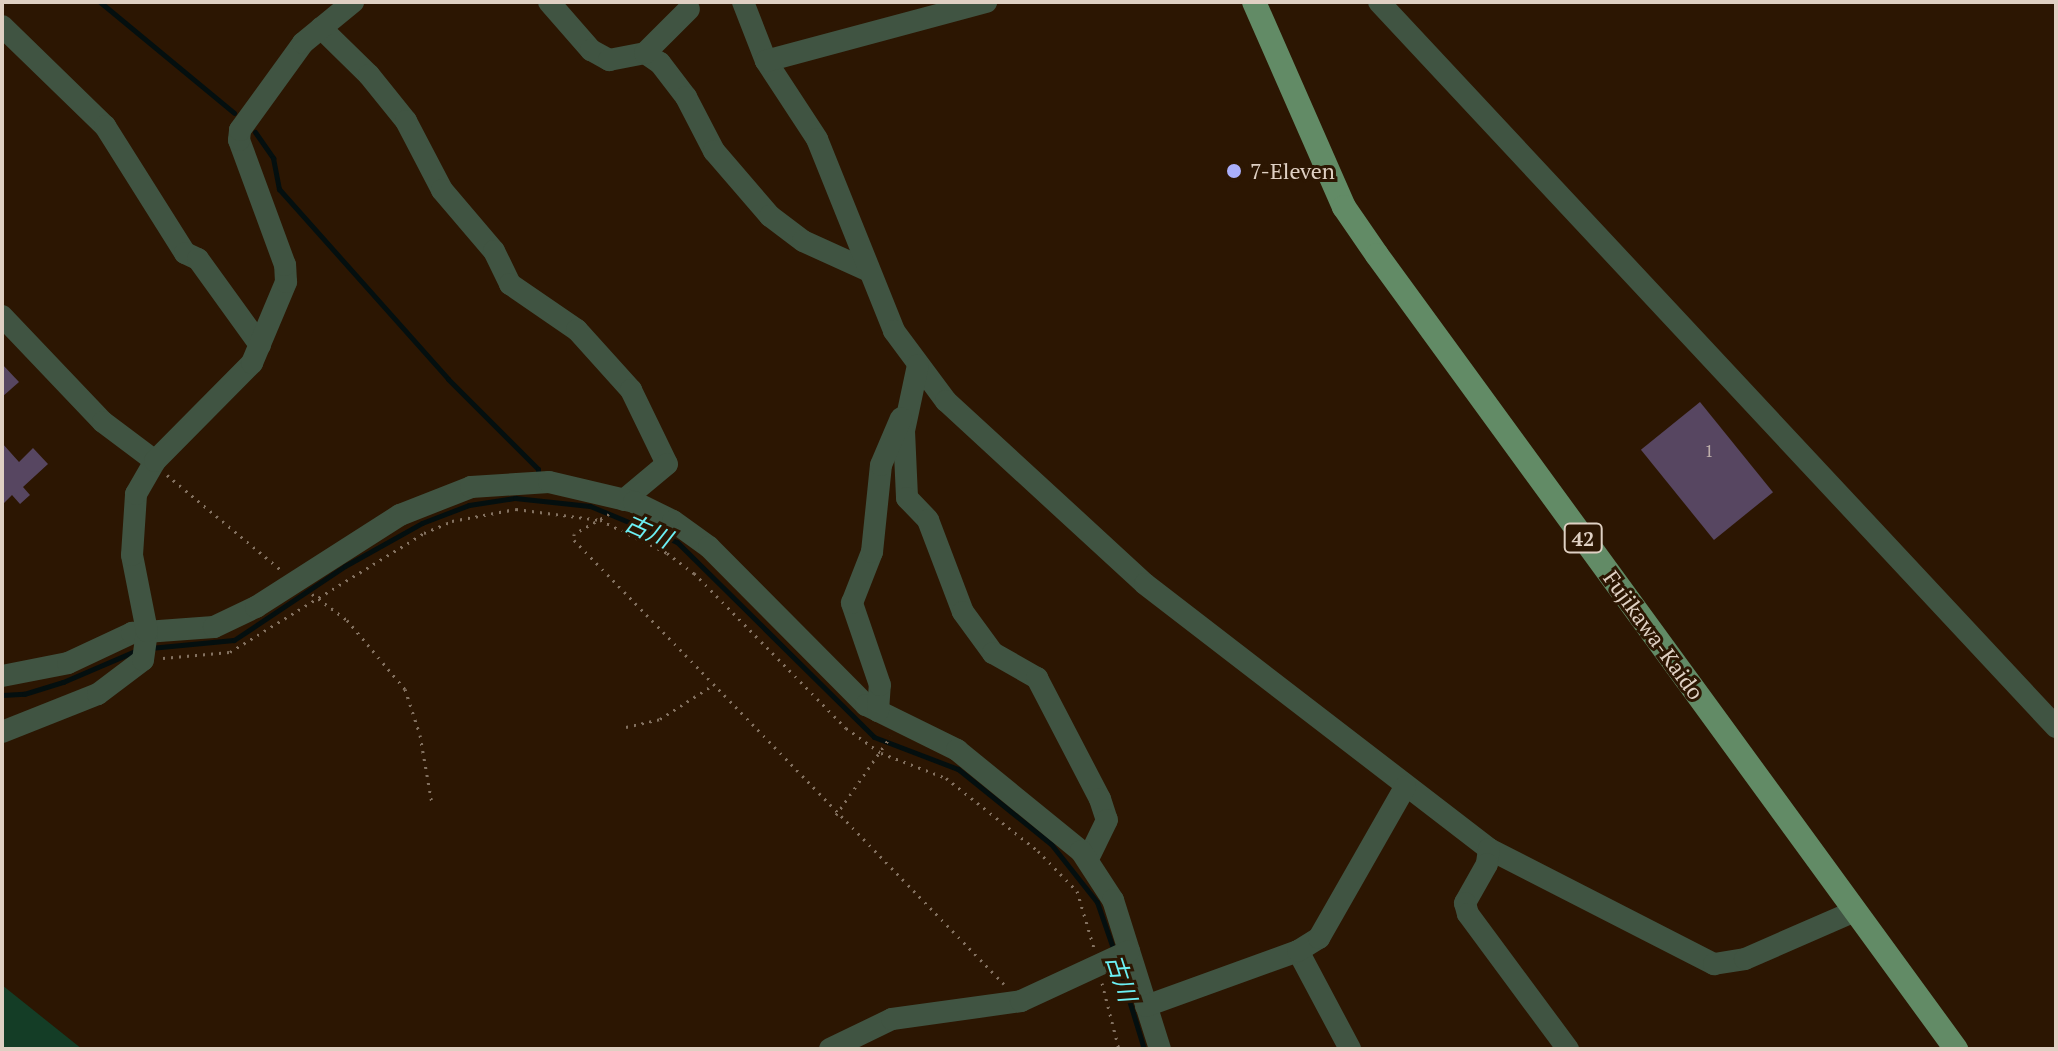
<!DOCTYPE html>
<html>
<head>
<meta charset="utf-8">
<style>
	body { margin:0 }
	#map { position:relative; width:2058px; height:1051px; overflow:hidden; background:#2c1602; font-family:"PT Serif","Noto Sans JP",serif }
	div>[style] { position:absolute }
	[style*='--x'] { left:calc(var(--x)*1px); top:calc(var(--y)*1px); width:calc(var(--w)*1px); rotate:calc(var(--a)*1deg) }
	.green>* { inset:0; background:#143d26 }
	.stream>* { height:5px; margin:-2.5px; padding:0 2.5px; transform-origin:2.5px; border-radius:2.5px; background:#040f0f }
	.building>* { inset:0; background:#574661; transform-origin:0 0 }
	.path>* { height:3px; margin-top:-1.5px; transform-origin:0; background:repeating-linear-gradient(90deg,#837160 0 2px,transparent 0 8px) }
	.minor>* { height:22px; margin:-11px; padding:0 11px; transform-origin:11px; border-radius:11px; background:#405442 }
	.major>* { height:24px; margin:-12px; padding:0 12px; transform-origin:12px; border-radius:12px; background:#628b66 }
	.dots>* { width:22px; height:22px; translate:-50% -50%; box-sizing:border-box; border:4px solid #2c1602; border-radius:50% }
	span { translate:-50% -50%; white-space:nowrap; text-align:center; line-height:1.15; -webkit-text-stroke:6px #2c1602; paint-order:stroke }
	.number-label { font-size:18px; color:#bdaeaa }
	.number-label span { -webkit-text-stroke-width:0 }
	.shield-label span { padding:2px 6px; background:#2c1602; border:2px solid; border-radius:6px; -webkit-text-stroke-width:0 }
	.shield-label { font-size:20px; color:#dfd0c3; font-weight:700 }
	.poi-label { font-size:22px; color:#dfd0c3 }
	.left { translate:0 -50%; text-align:left }
	.street-label { font-size:22px; color:#dfd0c3 }
	.water-label { font-size:24px; color:#6cf0f4; font-style:italic }
	.frame { position:absolute; inset:0; border:4px solid #dfd0c3; pointer-events:none }
</style>
</head>
<body>
<div id="map">
	<div class="green">
		<i style="clip-path:polygon(2px 985px,82px 1049px,2px 1049px)"></i>
	</div>
	<div class="stream">
		<i style="--x:100;--y:2;--w:174;--a:39.6"></i>
		<i style="--x:255;--y:132;--w:32;--a:55"></i>
		<i style="--x:273;--y:158;--w:32;--a:79"></i>
		<i style="--x:279;--y:189;--w:254;--a:48.3"></i>
		<i style="--x:448;--y:379;--w:127;--a:45"></i>
		<i style="--x:538;--y:469;--w:6;--a:90"></i>
		<i style="--x:150;--y:648;--w:84;--a:-5.4"></i>
		<i style="--x:234;--y:640;--w:133;--a:-33.7"></i>
		<i style="--x:345;--y:566;--w:88;--a:-29.2"></i>
		<i style="--x:422;--y:523;--w:50;--a:-21"></i>
		<i style="--x:469;--y:505;--w:47;--a:-8.7"></i>
		<i style="--x:515;--y:498;--w:75;--a:6.1"></i>
		<i style="--x:590;--y:506;--w:94;--a:22.5"></i>
		<i style="--x:677;--y:542;--w:277;--a:44.7"></i>
		<i style="--x:874;--y:737;--w:90;--a:20.9"></i>
		<i style="--x:958;--y:769;--w:119;--a:38.9"></i>
		<i style="--x:1051;--y:844;--w:74;--a:51.6"></i>
		<i style="--x:1097;--y:902;--w:52;--a:70.9"></i>
		<i style="--x:2;--y:695;--w:22;--a:-3"></i>
		<i style="--x:24;--y:694;--w:41;--a:-17.1"></i>
		<i style="--x:63;--y:682;--w:84;--a:-23.2"></i>
		<i style="--x:1118;--y:964;--w:89;--a:73"></i>
	</div>
	<div class="building">
		<i style="clip-path:polygon(2px 364px,19px 382px,2px 397px)"></i>
		<i style="left:1700px;top:402px;width:116px;height:76px;rotate:51deg"></i>
		<i style="clip-path:polygon(2px 443px,19px 462px,33px 448px,48px 464px,23px 487px,30px 495px,20px 504px,12px 495px,2px 505px)"></i>
	</div>
	<div class="path">
		<i style="--x:167;--y:475;--w:148;--a:39.8"></i>
		<i style="--x:609;--y:514;--w:40;--a:150.3"></i>
		<i style="--x:574;--y:534;--w:6;--a:90"></i>
		<i style="--x:574;--y:540;--w:618;--a:45.92"></i>
		<i style="--x:312;--y:594;--w:44;--a:36.6"></i>
		<i style="--x:347;--y:620;--w:90;--a:50"></i>
		<i style="--x:405;--y:689;--w:48;--a:71.9"></i>
		<i style="--x:420;--y:735;--w:70;--a:80.1"></i>
		<i style="--x:163;--y:658;--w:67;--a:-5.1"></i>
		<i style="--x:230;--y:652;--w:228;--a:-31.5"></i>
		<i style="--x:424;--y:533;--w:30;--a:-23"></i>
		<i style="--x:452;--y:521;--w:65;--a:-10.6"></i>
		<i style="--x:516;--y:509;--w:85;--a:7.5"></i>
		<i style="--x:600;--y:520;--w:75;--a:26.2"></i>
		<i style="--x:667;--y:553;--w:34;--a:37"></i>
		<i style="--x:694;--y:573;--w:217;--a:45.6"></i>
		<i style="--x:846;--y:728;--w:43;--a:35.5"></i>
		<i style="--x:881;--y:753;--w:70;--a:21"></i>
		<i style="--x:946;--y:778;--w:117;--a:38.4"></i>
		<i style="--x:1038;--y:851;--w:56;--a:45.7"></i>
		<i style="--x:1077;--y:891;--w:59;--a:73.4"></i>
		<i style="--x:626;--y:727;--w:35;--a:-13"></i>
		<i style="--x:660;--y:719;--w:63;--a:-32.7"></i>
		<i style="--x:836;--y:815;--w:96;--a:-55.2"></i>
		<i style="--x:1102;--y:983;--w:68;--a:75.6"></i>
	</div>
	<div class="minor">
		<i style="--x:549;--y:2;--w:64;--a:48.8"></i>
		<i style="--x:591;--y:50;--w:21;--a:29"></i>
		<i style="--x:609;--y:60;--w:37;--a:-11"></i>
		<i style="--x:645;--y:53;--w:18;--a:34"></i>
		<i style="--x:660;--y:63;--w:43;--a:52.6"></i>
		<i style="--x:686;--y:97;--w:61;--a:62.6"></i>
		<i style="--x:714;--y:151;--w:86;--a:49.3"></i>
		<i style="--x:770;--y:216;--w:41;--a:37.1"></i>
		<i style="--x:803;--y:241;--w:72;--a:24.4"></i>
		<i style="--x:743;--y:2;--w:63;--a:68.7"></i>
		<i style="--x:766;--y:61;--w:93;--a:56.8"></i>
		<i style="--x:817;--y:139;--w:207;--a:68.1"></i>
		<i style="--x:894;--y:331;--w:87;--a:53.4"></i>
		<i style="--x:946;--y:401;--w:270;--a:42.6"></i>
		<i style="--x:1145;--y:584;--w:434;--a:37.6"></i>
		<i style="--x:1489;--y:849;--w:253;--a:27.1"></i>
		<i style="--x:1714;--y:964;--w:31;--a:-9"></i>
		<i style="--x:1745;--y:959;--w:120;--a:-23.6"></i>
		<i style="--x:1379;--y:2;--w:992;--a:46.96"></i>
		<i style="--x:2;--y:26;--w:144;--a:44.2"></i>
		<i style="--x:105;--y:126;--w:150;--a:57.8"></i>
		<i style="--x:185;--y:253;--w:14;--a:25"></i>
		<i style="--x:198;--y:259;--w:106;--a:54.2"></i>
		<i style="--x:321;--y:28;--w:67;--a:44.4"></i>
		<i style="--x:369;--y:75;--w:59;--a:51.2"></i>
		<i style="--x:406;--y:121;--w:78;--a:62.4"></i>
		<i style="--x:442;--y:190;--w:80;--a:49.6"></i>
		<i style="--x:494;--y:251;--w:37;--a:64"></i>
		<i style="--x:510;--y:284;--w:81;--a:34.5"></i>
		<i style="--x:577;--y:330;--w:81;--a:48"></i>
		<i style="--x:631;--y:390;--w:82;--a:64.1"></i>
		<i style="--x:667;--y:464;--w:56;--a:140.1"></i>
		<i style="--x:645;--y:53;--w:62;--a:-45"></i>
		<i style="--x:766;--y:61;--w:228;--a:-15"></i>
		<i style="--x:2;--y:316;--w:146;--a:46.4"></i>
		<i style="--x:103;--y:422;--w:65;--a:36.9"></i>
		<i style="--x:918;--y:365;--w:67;--a:102"></i>
		<i style="--x:904;--y:431;--w:67;--a:87.4"></i>
		<i style="--x:907;--y:498;--w:30;--a:46"></i>
		<i style="--x:928;--y:520;--w:98;--a:69.2"></i>
		<i style="--x:963;--y:612;--w:51;--a:53.8"></i>
		<i style="--x:993;--y:653;--w:51;--a:29.6"></i>
		<i style="--x:1037;--y:678;--w:136;--a:62.5"></i>
		<i style="--x:1100;--y:799;--w:22;--a:72"></i>
		<i style="--x:1107;--y:820;--w:37;--a:116"></i>
		<i style="--x:2;--y:676;--w:67;--a:-11.1"></i>
		<i style="--x:68;--y:663;--w:71;--a:-25.1"></i>
		<i style="--x:132;--y:633;--w:82;--a:-4.2"></i>
		<i style="--x:214;--y:627;--w:47;--a:-25.5"></i>
		<i style="--x:256;--y:607;--w:171;--a:-32.6"></i>
		<i style="--x:400;--y:515;--w:76;--a:-21.5"></i>
		<i style="--x:471;--y:487;--w:78;--a:-3.7"></i>
		<i style="--x:549;--y:482;--w:87;--a:13.2"></i>
		<i style="--x:634;--y:502;--w:43;--a:26"></i>
		<i style="--x:673;--y:521;--w:44;--a:35.8"></i>
		<i style="--x:709;--y:547;--w:223;--a:45.2"></i>
		<i style="--x:866;--y:705;--w:102;--a:26.3"></i>
		<i style="--x:957;--y:750;--w:160;--a:39.2"></i>
		<i style="--x:1081;--y:851;--w:59;--a:56.9"></i>
		<i style="--x:1113;--y:900;--w:156;--a:72.5"></i>
		<i style="--x:878;--y:711;--w:26;--a:-86"></i>
		<i style="--x:880;--y:685;--w:87;--a:-108.9"></i>
		<i style="--x:852;--y:603;--w:55;--a:-68.6"></i>
		<i style="--x:872;--y:552;--w:87;--a:-84.1"></i>
		<i style="--x:881;--y:465;--w:51;--a:-66.9"></i>
		<i style="--x:2;--y:732;--w:103;--a:-21.6"></i>
		<i style="--x:98;--y:694;--w:56;--a:-37.1"></i>
		<i style="--x:143;--y:660;--w:29;--a:-82"></i>
		<i style="--x:147;--y:631;--w:77;--a:-101.2"></i>
		<i style="--x:132;--y:555;--w:61;--a:-86.2"></i>
		<i style="--x:136;--y:494;--w:38;--a:-60"></i>
		<i style="--x:155;--y:461;--w:138;--a:-45.3"></i>
		<i style="--x:252;--y:363;--w:88;--a:-67.2"></i>
		<i style="--x:286;--y:282;--w:17;--a:-93"></i>
		<i style="--x:285;--y:265;--w:133;--a:-110.2"></i>
		<i style="--x:239;--y:140;--w:10;--a:-84"></i>
		<i style="--x:240;--y:130;--w:107;--a:-54.1"></i>
		<i style="--x:303;--y:43;--w:65;--a:-39.4"></i>
		<i style="--x:1489;--y:849;--w:15;--a:98"></i>
		<i style="--x:1487;--y:864;--w:45;--a:119.4"></i>
		<i style="--x:1465;--y:903;--w:11;--a:75"></i>
		<i style="--x:1468;--y:914;--w:168;--a:53.5"></i>
		<i style="--x:1298;--y:951;--w:111;--a:62"></i>
		<i style="--x:1146;--y:1006;--w:162;--a:-19.9"></i>
		<i style="--x:1298;--y:951;--w:25;--a:-32"></i>
		<i style="--x:1319;--y:938;--w:174;--a:-60.3"></i>
		<i style="--x:830;--y:1049;--w:69;--a:-25.8"></i>
		<i style="--x:892;--y:1019;--w:130;--a:-7.9"></i>
		<i style="--x:1021;--y:1001;--w:119;--a:-24.8"></i>
	</div>
	<div class="major">
		<i style="--x:1254;--y:2;--w:224;--a:66.3"></i>
		<i style="--x:1344;--y:207;--w:58;--a:55.5"></i>
		<i style="--x:1377;--y:255;--w:983;--a:53.9"></i>
	</div>
	<div class="dots">
		<i style="left:1234px;top:171px;background:#aaaffb"></i>
	</div>
	<div class="number-label">
		<span style="left:1709px;top:450px">1</span>
	</div>
	<div class="shield-label">
		<span style="left:1583px;top:538px">42</span>
	</div>
	<div class="poi-label">
		<span class="left" style="left:1250px;top:171px">7-Eleven</span>
	</div>
	<div class="street-label">
		<span style="left:1654px;top:635px;rotate:54deg">Fujikawa-Kaido</span>
	</div>
	<div class="water-label">
		<span style="left:648px;top:531px;rotate:24deg">古川</span>
		<span style="left:1121px;top:978px;rotate:72deg">古川</span>
	</div>
	<div class="frame"></div>
</div>
</body>
</html>
